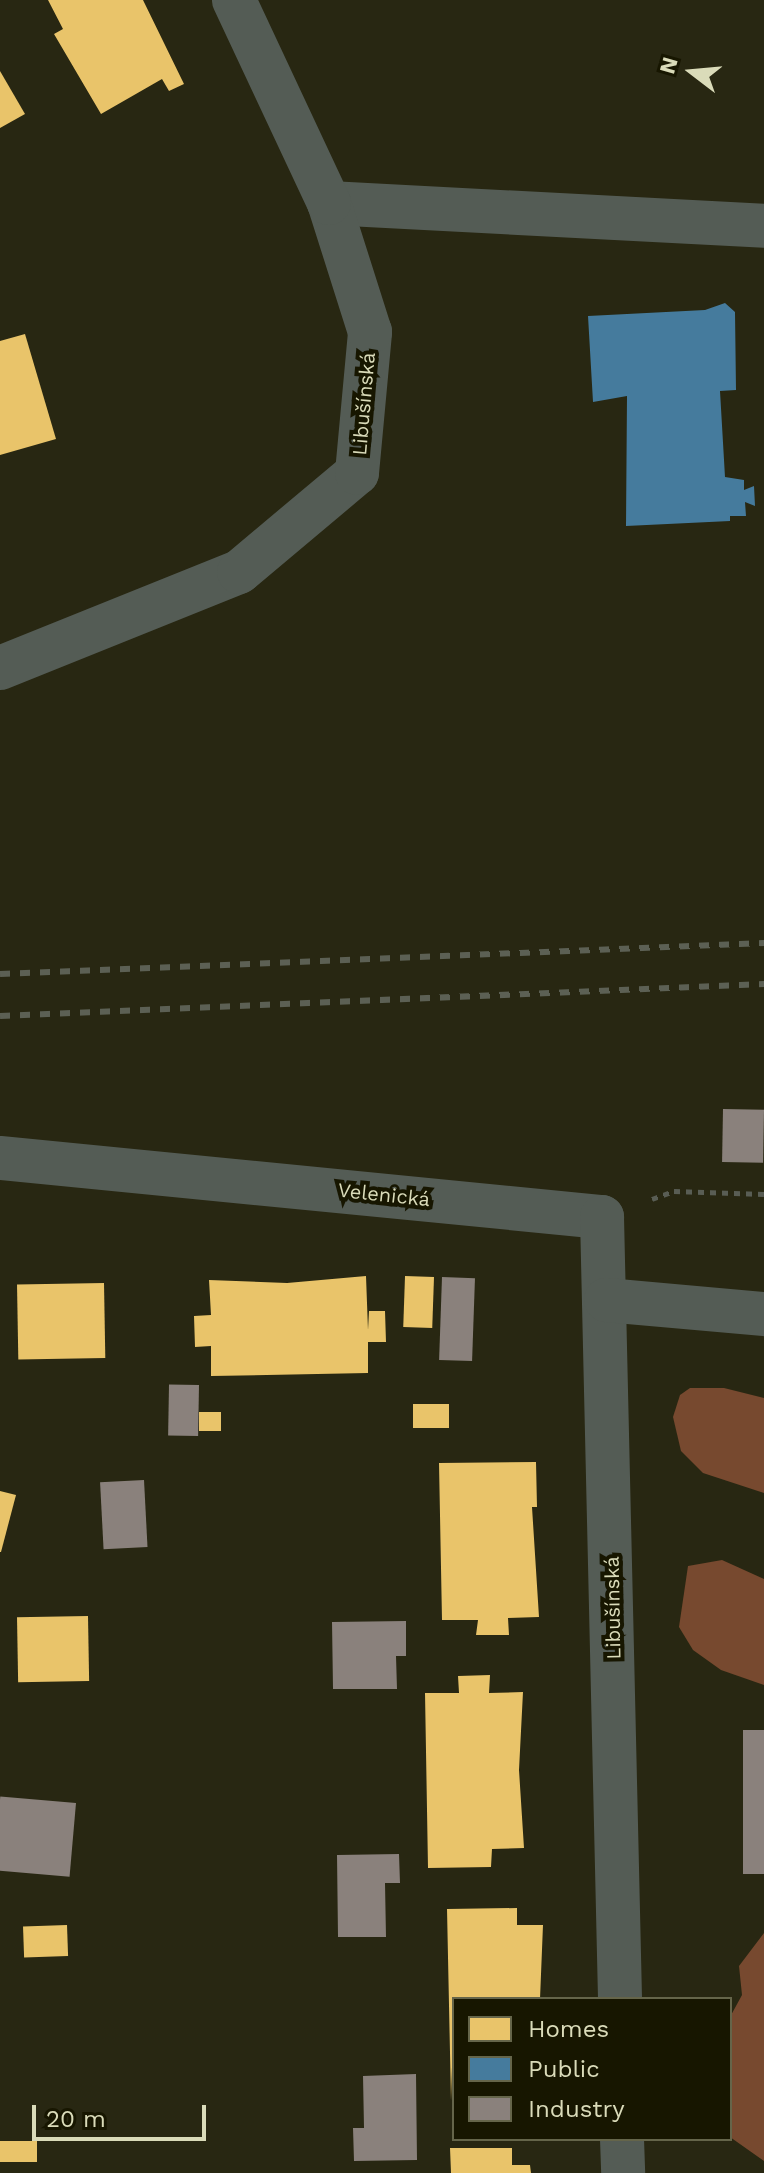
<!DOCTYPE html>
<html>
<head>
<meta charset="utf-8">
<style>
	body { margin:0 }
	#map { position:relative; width:764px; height:2173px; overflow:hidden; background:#282712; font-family:"Work Sans",sans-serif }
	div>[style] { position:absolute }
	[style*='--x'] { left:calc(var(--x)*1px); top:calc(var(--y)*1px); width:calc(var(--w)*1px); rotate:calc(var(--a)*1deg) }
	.forest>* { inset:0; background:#77492f }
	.homes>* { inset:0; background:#e9c46a; transform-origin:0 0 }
	.public>* { inset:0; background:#457b9d }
	.industry>* { inset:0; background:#8a817c; transform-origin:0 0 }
	.path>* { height:5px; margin-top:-2.5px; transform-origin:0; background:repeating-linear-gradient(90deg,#595d54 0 6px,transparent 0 12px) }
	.street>* { height:44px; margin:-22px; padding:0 22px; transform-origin:22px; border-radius:22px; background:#545c55 }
	.rail>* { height:6px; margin-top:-3px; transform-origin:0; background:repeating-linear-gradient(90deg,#5c6054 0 10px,transparent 0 20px) }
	span { translate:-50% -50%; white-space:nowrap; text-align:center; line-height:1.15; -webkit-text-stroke:8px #171600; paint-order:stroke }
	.street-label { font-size:20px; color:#dadbb9 }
	.legend { position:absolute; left:452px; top:1997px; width:280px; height:144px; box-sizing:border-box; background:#171600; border:2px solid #65654a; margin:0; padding:10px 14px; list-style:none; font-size:24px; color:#dadbb9 }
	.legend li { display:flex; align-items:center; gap:16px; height:40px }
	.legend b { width:40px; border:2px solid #65654a }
	.north { position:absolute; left:652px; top:32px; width:80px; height:80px; -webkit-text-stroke:6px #171600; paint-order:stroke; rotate:286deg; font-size:22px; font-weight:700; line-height:32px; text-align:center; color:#dadbb9 }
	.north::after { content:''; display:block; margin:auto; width:28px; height:36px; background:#dadbb9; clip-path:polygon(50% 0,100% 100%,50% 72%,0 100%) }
	.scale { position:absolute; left:32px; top:2105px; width:174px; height:36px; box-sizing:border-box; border:4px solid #dadbb9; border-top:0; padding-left:10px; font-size:24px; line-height:28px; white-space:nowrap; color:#dadbb9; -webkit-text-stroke:6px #171600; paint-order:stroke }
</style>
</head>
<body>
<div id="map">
	<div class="forest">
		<i style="clip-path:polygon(690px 1388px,724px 1388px,764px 1398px,764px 1493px,703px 1473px,681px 1451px,673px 1417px,680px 1395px)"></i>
		<i style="clip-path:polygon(722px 1560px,764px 1579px,764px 1685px,721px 1670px,693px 1650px,679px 1627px,688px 1566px)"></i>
		<i style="clip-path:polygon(764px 1933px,764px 2161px,730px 2137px,730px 2017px,742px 1995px,739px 1966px)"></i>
	</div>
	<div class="homes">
		<i style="clip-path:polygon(48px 0,143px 0,184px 84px,169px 91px,162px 79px,101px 114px,54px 34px,63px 29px)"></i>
		<i style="clip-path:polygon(0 71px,25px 114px,0 128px)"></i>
		<i style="clip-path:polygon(25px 334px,56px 439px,0 455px,0 341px)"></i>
		<i style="clip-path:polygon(366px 1276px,368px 1330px,369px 1311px,385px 1311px,386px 1342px,368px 1342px,368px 1373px,211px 1376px,211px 1346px,195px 1347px,194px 1316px,211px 1315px,209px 1280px,287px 1283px)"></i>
		<i style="left:434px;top:1277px;width:51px;height:29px;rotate:92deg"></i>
		<i style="left:104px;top:1283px;width:75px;height:87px;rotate:89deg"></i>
		<i style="left:413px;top:1404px;width:36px;height:24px"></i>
		<i style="left:221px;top:1412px;width:19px;height:22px;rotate:90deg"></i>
		<i style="clip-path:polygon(536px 1462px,537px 1507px,532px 1507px,539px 1617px,508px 1618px,509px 1635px,476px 1635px,478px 1620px,442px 1620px,439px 1463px)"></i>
		<i style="clip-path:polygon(0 1491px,16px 1495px,1px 1552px,0 1552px)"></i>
		<i style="left:88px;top:1616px;width:65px;height:71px;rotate:89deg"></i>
		<i style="clip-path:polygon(490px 1675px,489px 1693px,523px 1692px,519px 1770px,524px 1848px,492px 1849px,491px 1867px,428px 1868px,425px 1693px,459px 1693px,458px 1676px)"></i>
		<i style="clip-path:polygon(517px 1908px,517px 1925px,543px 1925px,540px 1999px,454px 1999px,451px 2101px,447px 1909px)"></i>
		<i style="left:67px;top:1925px;width:31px;height:44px;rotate:88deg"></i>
		<i style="left:37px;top:2141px;width:21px;height:37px;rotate:90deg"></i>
		<i style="clip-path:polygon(450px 2148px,512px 2148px,512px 2165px,530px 2165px,531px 2173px,451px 2173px)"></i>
	</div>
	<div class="public">
		<i style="clip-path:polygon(725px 303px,735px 312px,736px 390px,720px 391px,725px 477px,744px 480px,744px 490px,754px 486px,755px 506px,745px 502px,746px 516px,730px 516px,730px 521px,626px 526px,627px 396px,593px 402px,588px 316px,705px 310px)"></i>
	</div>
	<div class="industry">
		<i style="left:723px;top:1109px;width:41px;height:53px;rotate:1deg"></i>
		<i style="left:442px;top:1277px;width:33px;height:83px;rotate:2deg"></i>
		<i style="left:199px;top:1385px;width:51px;height:30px;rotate:91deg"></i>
		<i style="left:144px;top:1480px;width:67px;height:44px;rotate:87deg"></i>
		<i style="clip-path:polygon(406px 1621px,406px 1656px,396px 1656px,397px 1689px,333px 1689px,332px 1622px)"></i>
		<i style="left:764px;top:1730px;width:144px;height:21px;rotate:90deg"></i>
		<i style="left:76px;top:1803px;width:74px;height:76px;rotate:95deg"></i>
		<i style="clip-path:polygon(399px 1854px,400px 1883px,385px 1883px,386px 1937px,338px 1937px,337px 1855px)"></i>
		<i style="clip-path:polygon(416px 2074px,417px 2160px,354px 2161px,353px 2128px,364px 2128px,363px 2076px)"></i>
	</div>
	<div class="path">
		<i style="--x:652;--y:1199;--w:23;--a:-20"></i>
		<i style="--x:674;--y:1191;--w:90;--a:1.9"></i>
	</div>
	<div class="street">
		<i style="--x:329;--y:203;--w:436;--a:3"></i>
		<i style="--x:0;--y:668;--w:258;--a:-21.9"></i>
		<i style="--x:239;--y:572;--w:154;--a:-40"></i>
		<i style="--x:357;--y:473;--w:142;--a:-84.7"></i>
		<i style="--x:370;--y:332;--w:135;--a:-107.6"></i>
		<i style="--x:329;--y:203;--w:224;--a:-115.1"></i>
		<i style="--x:0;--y:1158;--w:605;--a:5.6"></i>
		<i style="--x:602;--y:1217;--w:782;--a:88.68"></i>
		<i style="--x:606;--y:1300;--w:159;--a:5.1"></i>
		<i style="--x:622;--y:2139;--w:34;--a:88"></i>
	</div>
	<div class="rail">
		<i style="--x:0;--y:974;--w:765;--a:-2.32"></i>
		<i style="--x:0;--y:1016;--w:765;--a:-2.4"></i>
	</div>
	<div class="street-label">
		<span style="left:364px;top:404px;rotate:-85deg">Libušínská</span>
		<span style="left:384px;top:1195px;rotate:6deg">Velenická</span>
		<span style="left:613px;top:1608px;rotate:-91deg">Libušínská</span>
	</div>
	<ul class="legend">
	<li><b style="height:22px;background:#e9c46a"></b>Homes</li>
	<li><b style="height:22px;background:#457b9d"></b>Public</li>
	<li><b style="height:22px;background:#8a817c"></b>Industry</li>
	</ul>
	<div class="north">N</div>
	<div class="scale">20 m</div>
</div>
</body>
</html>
